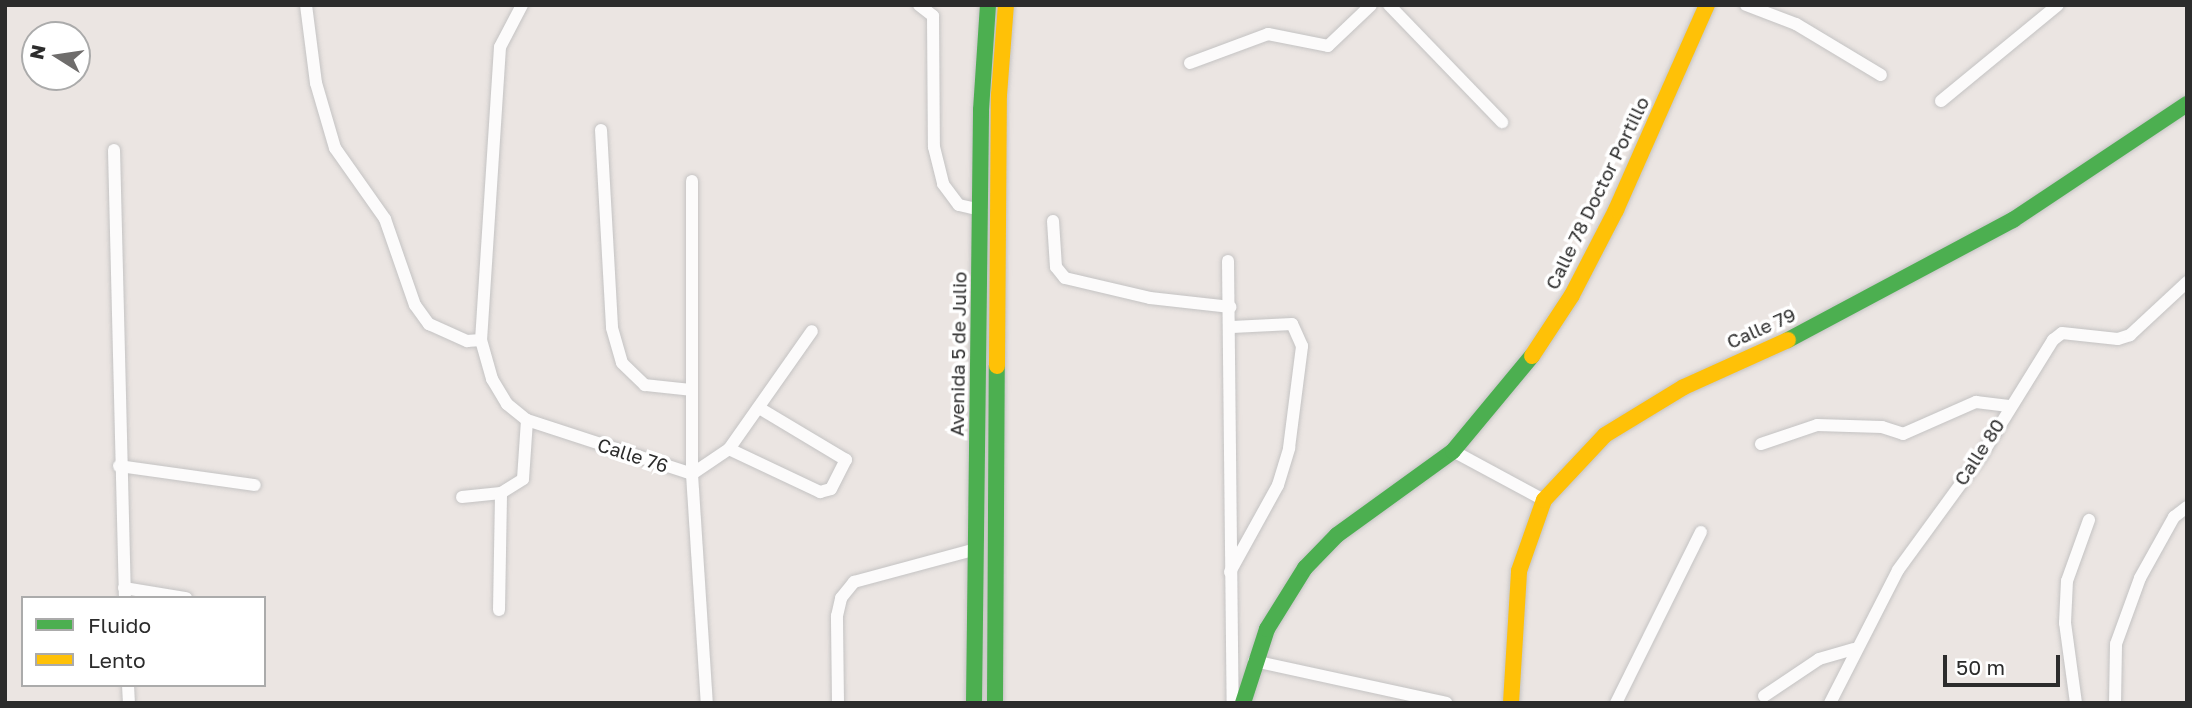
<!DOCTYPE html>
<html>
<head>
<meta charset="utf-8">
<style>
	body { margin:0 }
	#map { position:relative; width:2192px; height:708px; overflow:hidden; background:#ebe5e2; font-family:"Golos Text",sans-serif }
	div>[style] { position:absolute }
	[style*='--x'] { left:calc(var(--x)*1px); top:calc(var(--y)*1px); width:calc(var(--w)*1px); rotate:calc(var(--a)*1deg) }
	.roads { filter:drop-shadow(0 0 2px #c4c3c3) drop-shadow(0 0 2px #c4c3c3) }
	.street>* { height:12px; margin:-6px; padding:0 6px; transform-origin:6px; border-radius:6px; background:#fcfbfb }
	.fast>* { height:16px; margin:-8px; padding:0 8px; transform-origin:8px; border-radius:8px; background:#4caf50 }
	.slow>* { height:16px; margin:-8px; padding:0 8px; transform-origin:8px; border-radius:8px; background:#ffc107 }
	span { translate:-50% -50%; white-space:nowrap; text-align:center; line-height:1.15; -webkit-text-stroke:7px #fff; paint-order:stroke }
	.street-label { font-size:19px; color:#2c2c2c }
	.frame { position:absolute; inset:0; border:7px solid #2c2c2c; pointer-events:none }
	.legend { position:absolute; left:21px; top:596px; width:245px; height:91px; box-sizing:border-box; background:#fff; border:2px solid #ababab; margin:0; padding:9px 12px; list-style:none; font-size:21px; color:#2c2c2c }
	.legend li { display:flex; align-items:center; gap:14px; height:35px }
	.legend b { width:35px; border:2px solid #ababab }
	.north { position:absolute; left:21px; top:21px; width:70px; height:70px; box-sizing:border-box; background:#fff; border:2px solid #ababab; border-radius:50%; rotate:282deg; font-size:19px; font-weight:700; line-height:28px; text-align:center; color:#2c2c2c }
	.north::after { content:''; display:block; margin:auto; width:24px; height:32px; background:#6f6d6c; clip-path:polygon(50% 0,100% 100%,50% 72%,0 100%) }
	.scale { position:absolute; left:1943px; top:655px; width:117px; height:32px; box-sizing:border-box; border:4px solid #2c2c2c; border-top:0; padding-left:9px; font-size:21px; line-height:24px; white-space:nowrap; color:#2c2c2c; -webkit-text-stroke:5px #fff; paint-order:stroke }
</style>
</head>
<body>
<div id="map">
	<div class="roads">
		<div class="street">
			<i style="--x:306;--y:5;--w:79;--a:82.7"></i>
			<i style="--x:316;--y:83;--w:68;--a:73.7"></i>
			<i style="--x:335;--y:148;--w:87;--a:54.8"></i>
			<i style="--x:385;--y:219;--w:91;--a:70.8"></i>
			<i style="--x:415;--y:305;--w:24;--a:54"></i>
			<i style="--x:429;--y:324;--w:42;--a:24.1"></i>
			<i style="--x:467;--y:341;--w:14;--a:-4"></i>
			<i style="--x:522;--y:5;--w:47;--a:117.6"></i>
			<i style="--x:500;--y:47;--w:294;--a:93.7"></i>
			<i style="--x:481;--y:340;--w:41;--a:74.2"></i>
			<i style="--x:492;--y:379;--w:29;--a:59"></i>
			<i style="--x:507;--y:404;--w:26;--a:39"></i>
			<i style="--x:527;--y:420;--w:174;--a:18.1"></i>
			<i style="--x:692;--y:474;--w:229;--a:86.3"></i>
			<i style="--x:919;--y:5;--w:18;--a:38"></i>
			<i style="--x:933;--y:16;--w:131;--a:89.6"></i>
			<i style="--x:934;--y:147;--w:38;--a:76"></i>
			<i style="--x:943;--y:184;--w:26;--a:53"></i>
			<i style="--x:959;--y:205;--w:23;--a:13"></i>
			<i style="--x:1389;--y:5;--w:163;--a:46"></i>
			<i style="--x:1746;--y:5;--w:53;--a:20.8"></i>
			<i style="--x:1796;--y:24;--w:99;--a:31"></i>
			<i style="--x:1190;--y:63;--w:83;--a:-20.4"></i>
			<i style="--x:1268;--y:34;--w:61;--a:11.3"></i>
			<i style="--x:1328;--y:46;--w:59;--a:-43.6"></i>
			<i style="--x:1941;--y:101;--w:151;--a:-39.4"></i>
			<i style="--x:601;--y:130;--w:198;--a:86.8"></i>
			<i style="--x:612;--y:328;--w:36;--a:74"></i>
			<i style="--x:622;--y:363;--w:32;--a:44"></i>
			<i style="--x:645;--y:385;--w:47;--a:6.1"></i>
			<i style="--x:114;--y:150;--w:448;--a:88.6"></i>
			<i style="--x:692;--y:181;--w:293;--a:90"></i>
			<i style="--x:692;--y:474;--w:45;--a:-34"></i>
			<i style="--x:729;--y:449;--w:144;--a:-54.9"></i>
			<i style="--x:1053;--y:221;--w:46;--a:86.3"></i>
			<i style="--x:1056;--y:267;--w:14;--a:51"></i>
			<i style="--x:1065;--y:278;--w:87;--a:13.2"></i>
			<i style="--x:1150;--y:298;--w:81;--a:6.4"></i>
			<i style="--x:1228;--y:261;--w:442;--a:89.4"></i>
			<i style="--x:1761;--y:444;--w:59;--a:-18.7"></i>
			<i style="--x:1817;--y:425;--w:65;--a:1.8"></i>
			<i style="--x:1882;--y:427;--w:22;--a:18"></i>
			<i style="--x:1903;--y:434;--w:80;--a:-23.7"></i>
			<i style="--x:1976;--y:402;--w:33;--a:7"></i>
			<i style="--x:729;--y:449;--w:101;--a:25.3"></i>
			<i style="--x:820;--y:492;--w:11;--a:-15"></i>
			<i style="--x:831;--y:489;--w:33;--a:-63"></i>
			<i style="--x:846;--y:460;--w:101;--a:-149.1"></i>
			<i style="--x:1453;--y:451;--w:103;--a:28.3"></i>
			<i style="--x:119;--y:466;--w:137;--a:8"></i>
			<i style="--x:462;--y:497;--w:39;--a:-6"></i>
			<i style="--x:501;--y:493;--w:26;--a:-32"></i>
			<i style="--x:523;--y:479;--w:59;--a:-86.1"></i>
			<i style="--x:1230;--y:572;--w:99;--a:-61.1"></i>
			<i style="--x:1278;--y:485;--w:39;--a:-73"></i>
			<i style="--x:1289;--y:448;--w:103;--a:-82.7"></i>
			<i style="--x:1302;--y:346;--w:24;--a:-114"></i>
			<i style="--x:1292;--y:324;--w:60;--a:177.1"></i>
			<i style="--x:124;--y:588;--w:63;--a:9.2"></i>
			<i style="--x:499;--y:610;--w:117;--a:-89"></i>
			<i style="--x:1254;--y:661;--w:197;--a:12.3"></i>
			<i style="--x:128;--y:685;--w:18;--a:87"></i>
			<i style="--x:1764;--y:696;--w:66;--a:-33.9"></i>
			<i style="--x:1819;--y:659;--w:36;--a:-16"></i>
			<i style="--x:838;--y:703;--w:87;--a:-90.7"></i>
			<i style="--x:837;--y:616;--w:18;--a:-77"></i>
			<i style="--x:841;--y:598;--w:21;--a:-51"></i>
			<i style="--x:854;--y:582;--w:126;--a:-15.1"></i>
			<i style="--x:1616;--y:703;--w:191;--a:-63.6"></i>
			<i style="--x:1830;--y:703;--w:149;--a:-62.9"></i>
			<i style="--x:1898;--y:570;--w:141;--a:-53.9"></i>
			<i style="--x:1981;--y:456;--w:137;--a:-58.2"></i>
			<i style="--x:2053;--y:340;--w:11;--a:-38"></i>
			<i style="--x:2062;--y:333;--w:56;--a:6.1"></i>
			<i style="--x:2118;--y:339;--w:13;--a:-18"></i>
			<i style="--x:2130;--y:335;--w:78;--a:-42.9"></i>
			<i style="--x:2076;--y:703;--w:81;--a:-97.8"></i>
			<i style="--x:2065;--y:623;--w:42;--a:-87.3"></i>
			<i style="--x:2067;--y:581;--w:65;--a:-70.2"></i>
			<i style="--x:2115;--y:703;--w:59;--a:-89"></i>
			<i style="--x:2116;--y:644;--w:70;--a:-70"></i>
			<i style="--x:2140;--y:578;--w:70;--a:-60.9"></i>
			<i style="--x:2174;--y:517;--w:16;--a:-38"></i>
		</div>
		<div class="fast">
			<i style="--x:1788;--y:340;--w:255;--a:-28.1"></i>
			<i style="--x:2013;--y:220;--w:209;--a:-33.7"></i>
			<i style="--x:974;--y:703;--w:593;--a:-89.32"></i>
			<i style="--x:981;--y:110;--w:105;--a:-86.2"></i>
			<i style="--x:995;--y:703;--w:337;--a:-89.7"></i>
			<i style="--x:1243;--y:703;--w:78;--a:-72"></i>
			<i style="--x:1267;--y:629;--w:72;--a:-58.1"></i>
			<i style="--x:1305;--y:568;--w:46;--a:-45.9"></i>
			<i style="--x:1337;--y:535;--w:143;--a:-35.9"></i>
			<i style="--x:1453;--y:451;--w:124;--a:-50.3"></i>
		</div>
		<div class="slow">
			<i style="--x:1532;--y:356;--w:73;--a:-56.7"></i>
			<i style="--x:1572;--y:295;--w:96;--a:-62.6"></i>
			<i style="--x:1616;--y:210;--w:224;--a:-66.1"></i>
			<i style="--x:997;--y:366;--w:271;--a:-89.6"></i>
			<i style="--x:999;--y:95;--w:90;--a:-85.6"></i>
			<i style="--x:1511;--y:703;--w:132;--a:-86.5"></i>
			<i style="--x:1519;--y:571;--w:75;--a:-70.6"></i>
			<i style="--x:1544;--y:500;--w:89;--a:-46.8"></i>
			<i style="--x:1605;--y:435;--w:92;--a:-31.3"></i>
			<i style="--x:1684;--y:387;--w:114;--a:-24.3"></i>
		</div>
	</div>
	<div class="street-label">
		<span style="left:1597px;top:193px;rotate:-64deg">Calle 78 Doctor Portillo</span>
		<span style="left:1761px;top:328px;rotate:-24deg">Calle 79</span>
		<span style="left:958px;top:354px;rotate:-89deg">Avenida 5 de Julio</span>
		<span style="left:1979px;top:452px;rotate:-57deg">Calle 80</span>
		<span style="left:633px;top:455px;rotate:18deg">Calle 76</span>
	</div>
	<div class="frame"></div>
	<ul class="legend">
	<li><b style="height:9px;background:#4caf50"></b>Fluido</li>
	<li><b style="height:9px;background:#ffc107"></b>Lento</li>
	</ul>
	<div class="north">N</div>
	<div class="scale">50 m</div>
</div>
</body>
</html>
